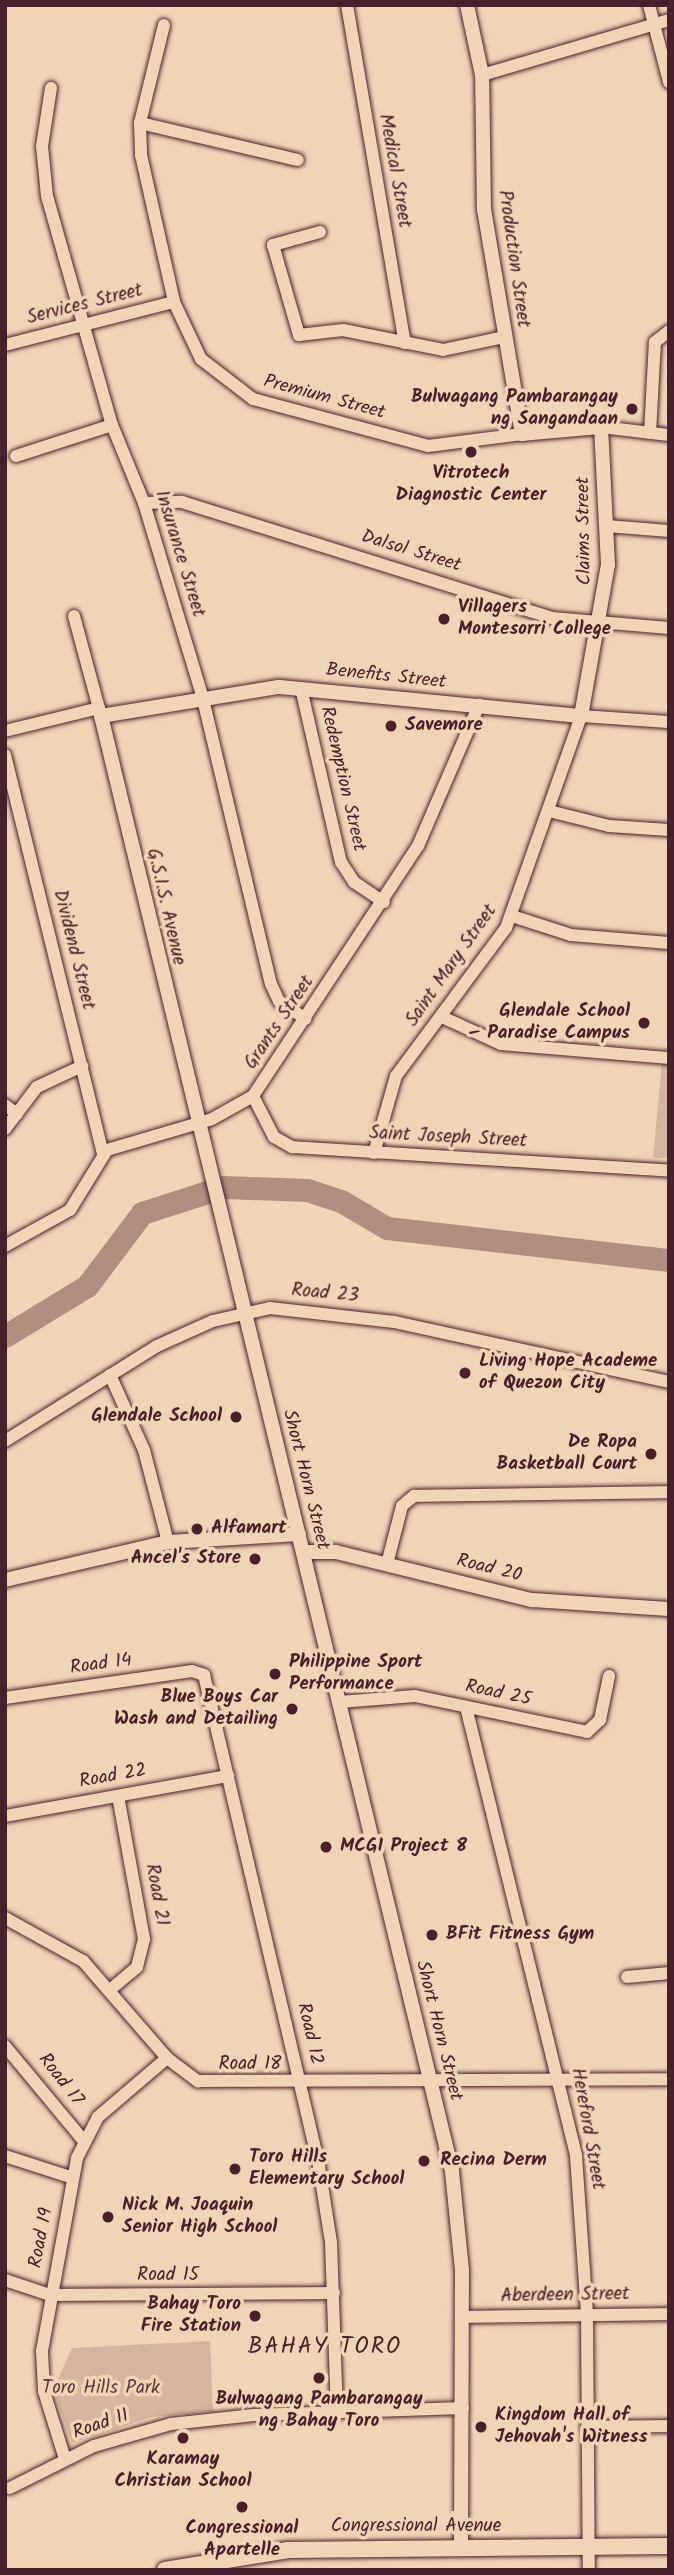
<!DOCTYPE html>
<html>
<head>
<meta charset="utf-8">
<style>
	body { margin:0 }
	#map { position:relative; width:674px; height:2575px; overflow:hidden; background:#efd4b6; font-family:Kalam,sans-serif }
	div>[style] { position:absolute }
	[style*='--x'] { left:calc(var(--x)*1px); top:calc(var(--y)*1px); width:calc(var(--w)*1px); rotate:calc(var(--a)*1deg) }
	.green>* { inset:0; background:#d4b6a0 }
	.river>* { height:23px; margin:-11.5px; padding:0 11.5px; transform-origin:11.5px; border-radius:11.5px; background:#b08f81 }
	.roads { filter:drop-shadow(0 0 2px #4a1f2b) drop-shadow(0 0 2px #4a1f2b) }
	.minor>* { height:12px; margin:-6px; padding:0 6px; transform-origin:6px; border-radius:6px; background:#efd4b6 }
	.tertiary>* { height:14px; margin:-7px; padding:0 7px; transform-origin:7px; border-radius:7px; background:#efd4b6 }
	.secondary>* { height:16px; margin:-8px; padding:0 8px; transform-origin:8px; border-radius:8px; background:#efd4b6 }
	.dots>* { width:19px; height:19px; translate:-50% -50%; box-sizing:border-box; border:4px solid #efd4b6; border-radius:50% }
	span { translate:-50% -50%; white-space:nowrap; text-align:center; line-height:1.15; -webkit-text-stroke:7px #efd4b6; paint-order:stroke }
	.street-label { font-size:19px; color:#4a1f2b }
	.poi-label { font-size:19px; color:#4a1f2b; font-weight:700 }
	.right { translate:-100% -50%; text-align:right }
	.left { translate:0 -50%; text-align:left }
	.park-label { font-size:19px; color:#5f363d }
	.quarter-label { font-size:23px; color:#4a1f2b; letter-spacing:2px }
	.frame { position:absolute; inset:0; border:7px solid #4a1f2b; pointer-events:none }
</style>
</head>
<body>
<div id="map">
	<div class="green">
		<i style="clip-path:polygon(662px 1061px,669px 1062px,669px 1158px,653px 1158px)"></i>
		<i style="clip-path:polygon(210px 2341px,213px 2411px,152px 2417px,72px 2443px,53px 2390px,72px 2348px)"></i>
	</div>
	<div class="river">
		<i style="--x:5;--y:1336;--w:96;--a:-31.4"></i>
		<i style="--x:87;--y:1286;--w:91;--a:-53"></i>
		<i style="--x:142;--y:1213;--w:85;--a:-17.8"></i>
		<i style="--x:223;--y:1187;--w:84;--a:2"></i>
		<i style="--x:307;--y:1190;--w:36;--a:18"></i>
		<i style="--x:341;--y:1201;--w:53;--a:30.4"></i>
		<i style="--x:387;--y:1228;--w:284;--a:6.5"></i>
	</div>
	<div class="roads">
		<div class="minor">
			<i style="--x:347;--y:5;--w:343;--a:80.3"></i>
			<i style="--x:649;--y:5;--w:80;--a:75.4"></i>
			<i style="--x:164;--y:25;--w:101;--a:103.8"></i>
			<i style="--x:140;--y:123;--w:32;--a:88"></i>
			<i style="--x:141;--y:155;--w:151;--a:77.3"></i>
			<i style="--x:174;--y:302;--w:63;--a:64.7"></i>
			<i style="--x:201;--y:359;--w:66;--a:37.6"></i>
			<i style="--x:253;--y:399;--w:181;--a:15"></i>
			<i style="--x:428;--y:446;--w:95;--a:-7.3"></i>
			<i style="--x:482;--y:75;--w:195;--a:-16.4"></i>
			<i style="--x:51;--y:88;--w:59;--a:98.8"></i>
			<i style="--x:42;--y:146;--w:50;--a:84.3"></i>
			<i style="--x:47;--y:196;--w:238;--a:74.2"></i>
			<i style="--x:112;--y:425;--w:84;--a:67.7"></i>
			<i style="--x:144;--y:503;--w:201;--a:73.2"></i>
			<i style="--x:202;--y:695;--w:297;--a:76.6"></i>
			<i style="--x:271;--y:984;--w:19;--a:65"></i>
			<i style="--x:279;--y:1001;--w:32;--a:34"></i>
			<i style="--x:140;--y:123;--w:162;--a:13.2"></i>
			<i style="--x:320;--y:232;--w:49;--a:164.5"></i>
			<i style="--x:273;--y:245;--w:94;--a:73.9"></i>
			<i style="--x:299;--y:335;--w:44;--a:-6.5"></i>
			<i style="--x:343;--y:330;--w:102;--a:11.3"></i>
			<i style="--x:443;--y:350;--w:62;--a:-12"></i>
			<i style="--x:5;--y:345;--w:174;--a:-14.3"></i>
			<i style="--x:601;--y:427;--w:68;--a:6.7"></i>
			<i style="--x:650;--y:433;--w:91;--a:-86.9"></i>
			<i style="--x:655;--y:342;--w:18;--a:-38"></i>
			<i style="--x:16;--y:456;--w:101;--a:-17.9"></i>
			<i style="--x:144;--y:503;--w:38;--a:-2"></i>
			<i style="--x:182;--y:502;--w:388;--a:17.4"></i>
			<i style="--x:552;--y:618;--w:117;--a:4.9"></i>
			<i style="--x:607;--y:526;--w:62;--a:4.6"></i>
			<i style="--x:74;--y:616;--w:104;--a:74.9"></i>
			<i style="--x:301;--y:688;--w:179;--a:77.1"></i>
			<i style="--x:341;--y:862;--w:24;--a:57"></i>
			<i style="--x:354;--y:882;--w:36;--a:34"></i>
			<i style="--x:5;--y:731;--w:97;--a:-13.7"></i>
			<i style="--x:5;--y:755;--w:411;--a:76.2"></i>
			<i style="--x:549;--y:811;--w:62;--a:14"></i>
			<i style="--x:609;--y:826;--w:60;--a:3.8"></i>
			<i style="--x:512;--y:916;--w:62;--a:17.9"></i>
			<i style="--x:571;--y:935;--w:98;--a:4.7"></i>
			<i style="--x:442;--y:1017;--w:65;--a:24.6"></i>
			<i style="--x:501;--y:1044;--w:169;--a:4.8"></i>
			<i style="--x:253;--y:1096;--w:46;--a:62.9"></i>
			<i style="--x:274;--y:1137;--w:21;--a:29"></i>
			<i style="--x:292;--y:1147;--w:378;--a:3.6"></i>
			<i style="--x:5;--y:1105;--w:15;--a:37"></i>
			<i style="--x:5;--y:1129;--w:53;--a:-52.7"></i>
			<i style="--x:37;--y:1087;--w:50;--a:-25"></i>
			<i style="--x:374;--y:1153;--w:80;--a:-74.1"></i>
			<i style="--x:396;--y:1076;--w:184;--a:-53.4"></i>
			<i style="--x:506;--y:928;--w:225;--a:-70.5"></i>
			<i style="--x:581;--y:716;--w:88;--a:3.9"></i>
			<i style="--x:5;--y:1246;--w:74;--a:-29"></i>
			<i style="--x:70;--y:1210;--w:70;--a:-58.3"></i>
			<i style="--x:107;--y:1150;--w:109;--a:-16.4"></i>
			<i style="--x:212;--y:1119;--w:47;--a:-29.3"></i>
			<i style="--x:253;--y:1096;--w:300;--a:-56.6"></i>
			<i style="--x:418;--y:846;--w:154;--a:-66.6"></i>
			<i style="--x:110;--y:1375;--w:82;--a:65.6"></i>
			<i style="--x:144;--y:1450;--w:95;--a:75.4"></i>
			<i style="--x:5;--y:1441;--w:179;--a:-32"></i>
			<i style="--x:157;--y:1346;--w:61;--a:-24.1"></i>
			<i style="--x:213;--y:1321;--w:58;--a:-12.8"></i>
			<i style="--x:270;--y:1308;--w:125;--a:6.4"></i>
			<i style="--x:394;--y:1322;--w:281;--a:12.3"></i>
			<i style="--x:387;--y:1564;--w:60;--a:-75.5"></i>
			<i style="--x:402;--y:1506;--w:16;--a:-40"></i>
			<i style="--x:414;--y:1496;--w:255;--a:-0.9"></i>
			<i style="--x:5;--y:1698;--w:189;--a:-8.2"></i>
			<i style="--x:192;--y:1671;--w:13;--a:18"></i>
			<i style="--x:204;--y:1675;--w:498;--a:76.8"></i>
			<i style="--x:318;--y:2160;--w:83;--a:81"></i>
			<i style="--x:331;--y:2242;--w:170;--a:88"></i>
			<i style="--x:340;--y:1702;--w:75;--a:-4.6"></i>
			<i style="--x:415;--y:1696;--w:176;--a:11.8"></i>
			<i style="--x:587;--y:1732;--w:18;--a:-43"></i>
			<i style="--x:600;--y:1720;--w:45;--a:-78.4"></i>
			<i style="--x:466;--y:1707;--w:462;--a:76.2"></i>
			<i style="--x:576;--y:2156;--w:159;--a:86"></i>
			<i style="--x:587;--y:2315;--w:255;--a:89.6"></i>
			<i style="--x:5;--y:1816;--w:227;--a:-10.2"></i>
			<i style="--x:5;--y:1918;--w:89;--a:28.9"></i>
			<i style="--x:83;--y:1961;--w:128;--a:49.1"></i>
			<i style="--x:167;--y:2058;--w:39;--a:37"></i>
			<i style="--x:198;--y:2081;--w:471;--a:-0.2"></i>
			<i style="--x:627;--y:1977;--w:42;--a:-5.4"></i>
			<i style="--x:111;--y:1989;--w:34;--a:-40"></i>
			<i style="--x:137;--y:1967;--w:29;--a:-76"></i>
			<i style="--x:144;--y:1939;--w:145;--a:-100.3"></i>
			<i style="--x:5;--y:2046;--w:122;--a:50.3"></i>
			<i style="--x:5;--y:2156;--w:71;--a:17.9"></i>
			<i style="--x:5;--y:2280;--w:47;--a:18.4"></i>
			<i style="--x:50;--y:2295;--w:284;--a:-0.4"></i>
			<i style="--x:462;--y:2317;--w:207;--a:-0.8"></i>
			<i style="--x:587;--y:2427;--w:82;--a:-0.7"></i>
			<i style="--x:65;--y:2459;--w:71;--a:-107.2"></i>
			<i style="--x:44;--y:2391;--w:40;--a:-92.9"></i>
			<i style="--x:42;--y:2351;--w:196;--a:-79.7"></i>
			<i style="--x:77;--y:2158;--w:46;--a:-62.9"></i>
			<i style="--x:98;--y:2117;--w:91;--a:-40.5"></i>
			<i style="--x:10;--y:2488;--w:94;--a:-26.6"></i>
			<i style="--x:94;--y:2446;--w:80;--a:-15.9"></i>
			<i style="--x:171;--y:2424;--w:83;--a:-6.2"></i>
			<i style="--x:254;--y:2415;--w:209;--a:-1.9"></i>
		</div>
		<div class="tertiary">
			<i style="--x:303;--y:1552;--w:33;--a:0"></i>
			<i style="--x:336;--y:1552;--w:202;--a:13.8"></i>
			<i style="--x:532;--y:1600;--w:137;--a:3.8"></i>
			<i style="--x:5;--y:1580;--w:167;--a:-13.1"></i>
			<i style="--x:168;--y:1542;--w:131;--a:-3.5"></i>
			<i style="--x:461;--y:2548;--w:278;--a:-89.8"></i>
			<i style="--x:462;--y:2270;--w:100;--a:-95.8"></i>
			<i style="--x:452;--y:2171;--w:1497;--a:-103.56"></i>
			<i style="--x:101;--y:716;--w:180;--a:-9.3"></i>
			<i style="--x:279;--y:687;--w:303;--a:5.5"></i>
			<i style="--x:581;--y:716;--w:153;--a:-79.9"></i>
			<i style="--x:608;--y:565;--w:138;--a:-92.9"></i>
			<i style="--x:601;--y:427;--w:79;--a:174.9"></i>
			<i style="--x:522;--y:434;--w:227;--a:-99.6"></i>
			<i style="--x:484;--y:210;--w:135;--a:-90.8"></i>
			<i style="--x:482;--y:75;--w:72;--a:-102.1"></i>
		</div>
		<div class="secondary">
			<i style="--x:165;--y:2570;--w:125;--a:-9.2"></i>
			<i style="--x:288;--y:2550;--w:381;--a:-0.6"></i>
		</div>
	</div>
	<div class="dots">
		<i style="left:632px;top:409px;background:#4a1f2b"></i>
		<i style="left:471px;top:452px;background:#4a1f2b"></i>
		<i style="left:444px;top:619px;background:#4a1f2b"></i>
		<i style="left:391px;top:726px;background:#4a1f2b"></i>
		<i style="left:644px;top:1023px;background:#4a1f2b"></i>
		<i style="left:465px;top:1373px;background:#4a1f2b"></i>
		<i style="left:236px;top:1417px;background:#4a1f2b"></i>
		<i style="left:651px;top:1454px;background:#4a1f2b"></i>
		<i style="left:197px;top:1529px;background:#4a1f2b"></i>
		<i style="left:255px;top:1559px;background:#4a1f2b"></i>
		<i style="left:275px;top:1674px;background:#4a1f2b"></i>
		<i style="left:292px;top:1709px;background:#4a1f2b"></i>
		<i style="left:326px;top:1847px;background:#4a1f2b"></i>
		<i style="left:432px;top:1935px;background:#4a1f2b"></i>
		<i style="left:424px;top:2161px;background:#4a1f2b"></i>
		<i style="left:235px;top:2169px;background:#4a1f2b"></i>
		<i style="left:108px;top:2217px;background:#4a1f2b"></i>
		<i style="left:255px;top:2316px;background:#4a1f2b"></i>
		<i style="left:319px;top:2378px;background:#4a1f2b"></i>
		<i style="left:481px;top:2427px;background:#4a1f2b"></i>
		<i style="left:183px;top:2438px;background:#4a1f2b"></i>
		<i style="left:242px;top:2507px;background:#4a1f2b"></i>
	</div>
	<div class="street-label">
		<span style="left:394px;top:171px;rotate:80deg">Medical Street</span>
		<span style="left:513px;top:259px;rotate:82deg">Production Street</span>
		<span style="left:85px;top:305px;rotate:-14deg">Services Street</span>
		<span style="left:324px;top:398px;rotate:15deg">Premium Street</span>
		<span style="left:585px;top:531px;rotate:-91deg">Claims Street</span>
		<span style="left:411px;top:552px;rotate:17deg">Dalsol Street</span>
		<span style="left:179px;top:554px;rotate:73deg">Insurance Street</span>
		<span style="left:386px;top:677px;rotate:6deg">Benefits Street</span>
		<span style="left:342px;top:779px;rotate:77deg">Redemption Street</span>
		<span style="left:165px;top:907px;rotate:77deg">G.S.I.S. Avenue</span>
		<span style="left:73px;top:950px;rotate:76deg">Dividend Street</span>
		<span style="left:452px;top:966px;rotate:-55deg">Saint Mary Street</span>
		<span style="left:280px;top:1023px;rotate:-56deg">Grants Street</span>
		<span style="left:448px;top:1138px;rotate:3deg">Saint Joseph Street</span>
		<span style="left:325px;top:1294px;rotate:5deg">Road 23</span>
		<span style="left:305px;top:1480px;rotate:76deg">Short Horn Street</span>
		<span style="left:489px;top:1569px;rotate:14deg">Road 20</span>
		<span style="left:101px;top:1665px;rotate:-8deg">Road 14</span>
		<span style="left:498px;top:1694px;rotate:12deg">Road 25</span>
		<span style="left:113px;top:1777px;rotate:-10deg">Road 22</span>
		<span style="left:156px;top:1895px;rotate:80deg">Road 21</span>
		<span style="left:438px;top:2031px;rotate:76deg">Short Horn Street</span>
		<span style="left:309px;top:2034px;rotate:77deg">Road 12</span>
		<span style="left:250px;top:2065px">Road 18</span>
		<span style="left:60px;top:2080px;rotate:52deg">Road 17</span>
		<span style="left:587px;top:2129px;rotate:80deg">Hereford Street</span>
		<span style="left:42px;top:2238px;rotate:-79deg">Road 19</span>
		<span style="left:168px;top:2276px">Road 15</span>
		<span style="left:565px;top:2296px;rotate:-1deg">Aberdeen Street</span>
		<span style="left:101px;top:2425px;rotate:-19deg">Road 11</span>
		<span style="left:416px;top:2527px">Congressional Avenue</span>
	</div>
	<div class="poi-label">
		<span class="right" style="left:618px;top:409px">Bulwagang Pambarangay<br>ng Sangandaan</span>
		<span style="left:471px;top:485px">Vitrotech<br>Diagnostic Center</span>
		<span class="left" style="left:458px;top:619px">Villagers<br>Montesorri College</span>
		<span class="left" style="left:405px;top:726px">Savemore</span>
		<span class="right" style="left:630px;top:1023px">Glendale School<br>– Paradise Campus</span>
		<span class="left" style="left:479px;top:1373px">Living Hope Academe<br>of Quezon City</span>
		<span class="right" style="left:222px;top:1417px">Glendale School</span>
		<span class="right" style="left:637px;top:1454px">De Ropa<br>Basketball Court</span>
		<span class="left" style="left:211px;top:1529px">Alfamart</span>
		<span class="right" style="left:241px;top:1559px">Ancel's Store</span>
		<span class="left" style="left:289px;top:1674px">Philippine Sport<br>Performance</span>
		<span class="right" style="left:278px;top:1709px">Blue Boys Car<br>Wash and Detailing</span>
		<span class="left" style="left:340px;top:1847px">MCGI Project 8</span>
		<span class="left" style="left:446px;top:1935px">BFit Fitness Gym</span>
		<span class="left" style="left:249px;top:2169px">Toro Hills<br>Elementary School</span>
		<span class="left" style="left:440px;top:2161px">Recina Derm</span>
		<span class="left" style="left:122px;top:2217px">Nick M. Joaquin<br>Senior High School</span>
		<span class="right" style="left:241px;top:2316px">Bahay Toro<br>Fire Station</span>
		<span style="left:319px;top:2411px">Bulwagang Pambarangay<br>ng Bahay Toro</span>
		<span class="left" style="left:495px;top:2427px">Kingdom Hall of<br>Jehovah's Witness</span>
		<span style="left:183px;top:2471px">Karamay<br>Christian School</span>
		<span style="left:242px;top:2540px">Congressional<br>Apartelle</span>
	</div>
	<div class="park-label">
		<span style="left:101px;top:2389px">Toro Hills Park</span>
	</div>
	<div class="quarter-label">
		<span style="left:325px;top:2347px">BAHAY TORO</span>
	</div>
	<div class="frame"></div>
</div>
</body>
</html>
